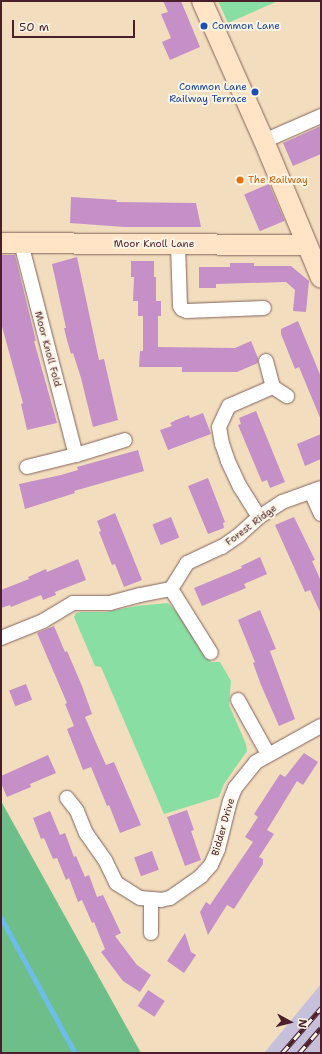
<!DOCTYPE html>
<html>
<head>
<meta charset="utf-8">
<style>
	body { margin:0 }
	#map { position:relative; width:322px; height:1054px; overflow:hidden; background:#f2debe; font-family:"Shantell Sans",sans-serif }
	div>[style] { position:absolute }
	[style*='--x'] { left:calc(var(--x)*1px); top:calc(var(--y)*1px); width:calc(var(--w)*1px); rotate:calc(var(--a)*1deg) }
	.industrial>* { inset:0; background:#c6c0da }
	.green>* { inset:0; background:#89dfa3 }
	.forest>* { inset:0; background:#6ebe89 }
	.stream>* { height:5px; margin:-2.5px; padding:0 2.5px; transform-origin:2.5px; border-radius:2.5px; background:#6cbde8 }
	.building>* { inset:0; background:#c590c7; transform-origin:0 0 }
	.roads { filter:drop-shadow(0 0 1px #85625e) drop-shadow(0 0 1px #85625e) }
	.street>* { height:14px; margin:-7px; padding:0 7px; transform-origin:7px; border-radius:7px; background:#fff }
	.secondary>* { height:20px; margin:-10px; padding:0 10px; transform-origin:10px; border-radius:10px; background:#ffe4c6 }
	.rail>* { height:4.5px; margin-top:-2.25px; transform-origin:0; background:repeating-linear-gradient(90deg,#fcf5e5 0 9px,#4a1f2b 0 18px); box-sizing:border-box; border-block:1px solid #4a1f2b }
	.dots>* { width:11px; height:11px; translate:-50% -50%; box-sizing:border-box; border:2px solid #fcf5e5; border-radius:50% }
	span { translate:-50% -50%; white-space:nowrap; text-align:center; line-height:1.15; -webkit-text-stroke:4px #fcf5e5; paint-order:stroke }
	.transit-label { font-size:10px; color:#164399 }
	.left { translate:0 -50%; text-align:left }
	.right { translate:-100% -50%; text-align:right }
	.food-label { font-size:10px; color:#c56008 }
	.street-label { font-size:10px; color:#4a1f2b }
	.frame { position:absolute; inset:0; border:2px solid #4a1f2b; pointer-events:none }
	.north { position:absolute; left:270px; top:1002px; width:40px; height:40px; -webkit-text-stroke:3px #fcf5e5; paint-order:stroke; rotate:97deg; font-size:11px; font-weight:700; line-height:16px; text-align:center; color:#4a1f2b }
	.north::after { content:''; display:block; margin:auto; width:14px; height:18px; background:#4a1f2b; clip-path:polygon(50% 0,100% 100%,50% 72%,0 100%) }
	.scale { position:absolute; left:12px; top:20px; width:123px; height:18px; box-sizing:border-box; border:2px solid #4a1f2b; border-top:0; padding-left:5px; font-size:12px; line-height:14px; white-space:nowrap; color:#4a1f2b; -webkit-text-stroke:3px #fcf5e5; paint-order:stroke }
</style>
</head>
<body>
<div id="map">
	<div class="industrial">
		<i style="clip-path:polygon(321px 984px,321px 1053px,264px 1053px)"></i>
	</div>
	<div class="green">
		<i style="clip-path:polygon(218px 1px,278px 1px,228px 23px)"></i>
		<i style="clip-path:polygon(168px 603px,184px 620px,211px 662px,220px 662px,231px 681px,229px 705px,246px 744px,247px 751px,224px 784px,219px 797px,164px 814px,101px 667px,95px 666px,74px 617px,76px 613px,81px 612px,106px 612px,136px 606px)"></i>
	</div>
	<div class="forest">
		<i style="clip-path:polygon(1px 801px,141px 1053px,1px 1053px)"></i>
	</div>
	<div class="stream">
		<i style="--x:1;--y:918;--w:154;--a:61.3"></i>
	</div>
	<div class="building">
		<i style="clip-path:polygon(163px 1px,181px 1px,200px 47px,170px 60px,162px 42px,171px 38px,161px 14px,168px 12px)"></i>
		<i style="clip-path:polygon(321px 126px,321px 154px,293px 166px,283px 143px)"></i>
		<i style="left:269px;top:184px;width:40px;height:27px;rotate:67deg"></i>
		<i style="clip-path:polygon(71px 197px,117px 200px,116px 202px,196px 203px,201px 227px,124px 227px,70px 223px)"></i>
		<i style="clip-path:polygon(1px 255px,15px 255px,36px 341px,34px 341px,57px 423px,27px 430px,21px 404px,23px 403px,1px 323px)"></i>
		<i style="clip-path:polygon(77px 257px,99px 360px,104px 359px,118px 420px,93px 427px,81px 378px,73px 353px,71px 354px,67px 340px,64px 328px,66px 328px,52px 264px)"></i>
		<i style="clip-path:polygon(131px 261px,154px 261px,154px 277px,156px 277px,156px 301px,161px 301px,161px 316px,158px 316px,158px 347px,235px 348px,251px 341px,258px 358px,258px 363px,237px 372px,182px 372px,182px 367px,139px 367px,140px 351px,143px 351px,143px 316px,138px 316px,138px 301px,133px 301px,134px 277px,131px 277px)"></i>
		<i style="clip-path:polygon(230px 263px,254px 263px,254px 266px,291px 266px,309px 281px,306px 312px,293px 311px,295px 290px,286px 282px,216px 284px,216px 288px,199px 288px,199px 267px,230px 267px)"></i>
		<i style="clip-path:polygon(298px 321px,321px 377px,321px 420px,299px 367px,295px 369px,281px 334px,281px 329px)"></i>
		<i style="clip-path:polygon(256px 411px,285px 482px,270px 488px,267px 480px,262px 482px,238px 425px,241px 424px,239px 418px)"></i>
		<i style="clip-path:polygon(203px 413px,211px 434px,168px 450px,160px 430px,172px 426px,170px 423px,176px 420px,189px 415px,190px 418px)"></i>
		<i style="clip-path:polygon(321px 434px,321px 459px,305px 466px,297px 444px)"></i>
		<i style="clip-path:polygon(138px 450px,144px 471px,74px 491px,75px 493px,25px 509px,19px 484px,61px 475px,78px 470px,77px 467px)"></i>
		<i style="clip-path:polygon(208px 478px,225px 522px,223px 523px,224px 528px,208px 534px,188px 486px)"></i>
		<i style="clip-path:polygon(115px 513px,142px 580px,124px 587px,115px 564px,112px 565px,99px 532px,101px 531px,97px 521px)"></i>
		<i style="left:171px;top:517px;width:22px;height:20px;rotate:68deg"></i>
		<i style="clip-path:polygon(294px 517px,315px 560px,312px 561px,321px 581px,321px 614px,310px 590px,305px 592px,275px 525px)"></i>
		<i style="clip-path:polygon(260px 557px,267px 574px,244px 584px,246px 588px,202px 606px,194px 588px,242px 568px,241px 566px)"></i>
		<i style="clip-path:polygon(78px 559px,86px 580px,55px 592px,56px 595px,43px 600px,41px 595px,11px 607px,10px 605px,1px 608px,1px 590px,29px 579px,28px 577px,46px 569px,47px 572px)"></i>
		<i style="clip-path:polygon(260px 610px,276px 649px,270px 651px,295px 719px,279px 726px,261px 685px,253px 663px,255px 662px,238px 620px)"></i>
		<i style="clip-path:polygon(54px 626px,65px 652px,67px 651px,82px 686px,92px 714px,85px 717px,97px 745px,106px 765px,114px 762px,141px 825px,120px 833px,109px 805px,107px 806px,91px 767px,83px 770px,67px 729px,74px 726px,65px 704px,67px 703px,37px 633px)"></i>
		<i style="left:26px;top:684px;width:17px;height:18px;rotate:69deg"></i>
		<i style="clip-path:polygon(304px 753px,318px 762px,303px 785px,297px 781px,267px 830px,274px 834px,259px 857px,263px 859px,263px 864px,234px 909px,227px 905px,208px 935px,200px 912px,206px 902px,210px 905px,253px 842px,245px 837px,258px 817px,254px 814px,280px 774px,285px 777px)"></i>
		<i style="clip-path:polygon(48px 755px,56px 773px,30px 784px,31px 787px,7px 797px,1px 783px,1px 776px)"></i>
		<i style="clip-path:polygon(187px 810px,194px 830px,191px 831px,201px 860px,185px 866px,167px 817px)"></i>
		<i style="clip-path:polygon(50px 811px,60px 835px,65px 833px,74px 857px,76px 856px,85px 877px,89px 875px,97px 897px,103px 895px,121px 933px,115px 936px,137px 965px,151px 975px,140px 992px,123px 981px,101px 952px,105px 949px,94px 922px,92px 923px,82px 900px,78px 902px,69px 878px,66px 880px,57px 858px,53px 859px,44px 838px,41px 839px,33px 818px)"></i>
		<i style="left:152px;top:851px;width:20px;height:19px;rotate:70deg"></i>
		<i style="clip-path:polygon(185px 933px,191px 952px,196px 955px,184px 973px,167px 961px)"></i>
		<i style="left:148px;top:990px;width:20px;height:19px;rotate:33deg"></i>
	</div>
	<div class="roads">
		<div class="street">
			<i style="--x:264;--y:141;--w:62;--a:-23.7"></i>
			<i style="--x:21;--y:243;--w:219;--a:75.5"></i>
			<i style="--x:178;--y:245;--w:61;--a:88.1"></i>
			<i style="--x:180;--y:306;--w:4;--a:56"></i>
			<i style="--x:182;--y:309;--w:5;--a:22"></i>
			<i style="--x:187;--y:311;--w:77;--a:-2.2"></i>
			<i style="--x:266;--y:361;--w:27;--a:75"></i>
			<i style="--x:273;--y:387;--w:17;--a:33"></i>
			<i style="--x:27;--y:467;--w:50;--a:-13.8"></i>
			<i style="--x:76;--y:455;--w:51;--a:-17"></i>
			<i style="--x:311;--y:492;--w:24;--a:66"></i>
			<i style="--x:259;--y:517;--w:36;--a:-122"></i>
			<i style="--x:240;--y:487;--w:29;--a:-115"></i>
			<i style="--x:228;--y:461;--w:18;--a:-109"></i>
			<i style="--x:222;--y:444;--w:17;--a:-100"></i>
			<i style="--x:219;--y:427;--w:23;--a:-65"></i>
			<i style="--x:229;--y:406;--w:48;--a:-23.4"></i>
			<i style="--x:171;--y:589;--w:75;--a:58"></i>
			<i style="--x:1;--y:638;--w:45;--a:-22"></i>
			<i style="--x:43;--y:621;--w:35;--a:-31"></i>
			<i style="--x:73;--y:603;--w:37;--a:0"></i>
			<i style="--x:110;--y:603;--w:31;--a:-15"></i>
			<i style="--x:140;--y:595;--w:32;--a:-11"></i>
			<i style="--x:171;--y:589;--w:31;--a:-58"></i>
			<i style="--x:187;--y:563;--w:38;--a:-25"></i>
			<i style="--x:222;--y:547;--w:21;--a:-35"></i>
			<i style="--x:239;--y:535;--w:27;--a:-42"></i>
			<i style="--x:259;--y:517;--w:27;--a:-33"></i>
			<i style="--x:282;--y:502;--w:41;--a:-19.7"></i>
			<i style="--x:238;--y:700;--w:62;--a:60.9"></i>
			<i style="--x:67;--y:798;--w:16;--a:52"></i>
			<i style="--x:77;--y:811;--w:24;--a:68"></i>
			<i style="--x:86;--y:833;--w:33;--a:55"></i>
			<i style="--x:105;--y:860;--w:25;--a:64"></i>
			<i style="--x:116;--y:883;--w:28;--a:32"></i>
			<i style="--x:140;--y:898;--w:21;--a:5"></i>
			<i style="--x:161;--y:900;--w:9;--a:-13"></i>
			<i style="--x:170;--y:898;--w:38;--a:-35"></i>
			<i style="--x:201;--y:876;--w:15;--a:-48"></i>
			<i style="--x:211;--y:865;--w:17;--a:-66"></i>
			<i style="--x:218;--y:849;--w:49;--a:-76"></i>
			<i style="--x:230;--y:801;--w:14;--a:-69"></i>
			<i style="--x:235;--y:788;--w:33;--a:-51"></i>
			<i style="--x:256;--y:762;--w:74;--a:-29"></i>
			<i style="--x:151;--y:933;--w:32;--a:-90"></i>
		</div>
		<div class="secondary">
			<i style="--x:202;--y:1;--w:153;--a:66.1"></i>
			<i style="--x:264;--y:141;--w:148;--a:67.4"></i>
			<i style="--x:1;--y:243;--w:306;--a:0.4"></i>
		</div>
	</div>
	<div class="rail">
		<i style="--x:282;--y:1053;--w:60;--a:-49.1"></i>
		<i style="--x:299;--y:1053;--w:33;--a:-49"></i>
	</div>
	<div class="dots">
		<i style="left:204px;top:26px;background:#1a4fb4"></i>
		<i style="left:255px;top:92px;background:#1a4fb4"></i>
		<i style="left:240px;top:180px;background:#e8710a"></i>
	</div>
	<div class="transit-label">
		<span class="left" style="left:212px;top:26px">Common Lane</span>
		<span class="right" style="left:247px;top:92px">Common Lane<br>Railway Terrace</span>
	</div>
	<div class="food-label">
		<span class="left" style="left:248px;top:180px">The Railway</span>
	</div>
	<div class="street-label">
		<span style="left:154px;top:244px">Moor Knoll Lane</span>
		<span style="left:48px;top:349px;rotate:75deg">Moor Knoll Fold</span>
		<span style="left:251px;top:525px;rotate:-37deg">Forest Ridge</span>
		<span style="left:223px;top:827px;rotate:-74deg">Bidder Drive</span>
	</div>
	<div class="frame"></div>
	<div class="north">N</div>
	<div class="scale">50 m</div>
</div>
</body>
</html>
